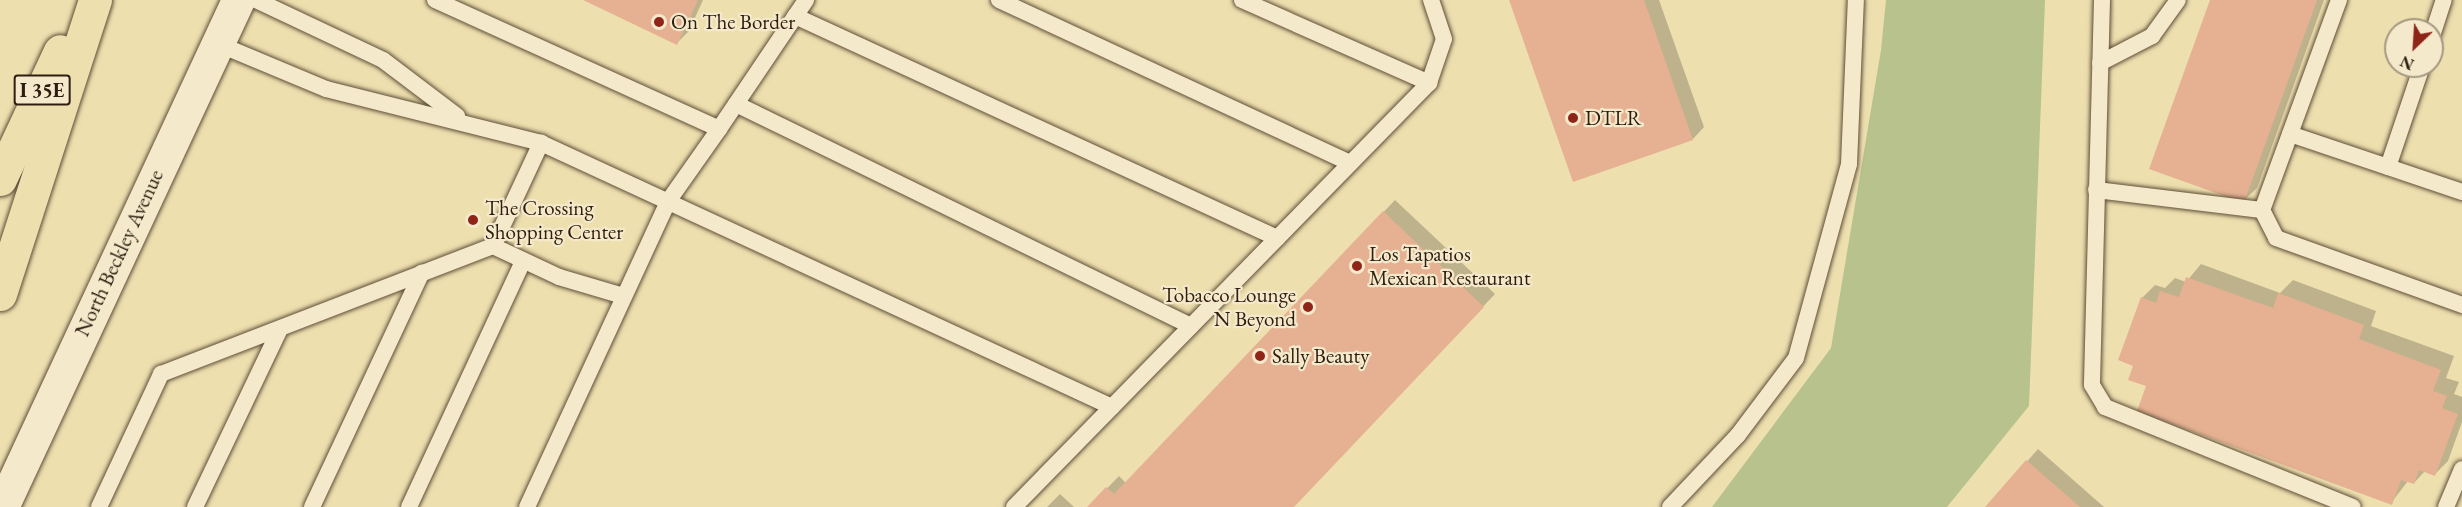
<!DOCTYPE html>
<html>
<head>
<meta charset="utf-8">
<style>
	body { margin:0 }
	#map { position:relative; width:2462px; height:507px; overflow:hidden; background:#eedfaf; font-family:"EB Garamond",serif }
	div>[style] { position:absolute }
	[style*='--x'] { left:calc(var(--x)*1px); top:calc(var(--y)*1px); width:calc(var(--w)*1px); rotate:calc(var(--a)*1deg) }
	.green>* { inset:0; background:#b7c28c }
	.shadow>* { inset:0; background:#0003 }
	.building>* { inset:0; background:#e5b192 }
	.roads { filter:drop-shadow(0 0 2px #5e4e38) drop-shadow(0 0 2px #5e4e38) }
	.lane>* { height:16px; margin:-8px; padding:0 8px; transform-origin:8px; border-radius:8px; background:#f4eacb }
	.secondary>* { height:33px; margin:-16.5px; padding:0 16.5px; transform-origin:16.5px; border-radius:16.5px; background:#f4eacb }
	.highway>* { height:33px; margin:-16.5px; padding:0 16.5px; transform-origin:16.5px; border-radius:16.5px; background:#eedfaf }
	.dots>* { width:16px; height:16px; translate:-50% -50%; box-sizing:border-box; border:3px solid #f4eacb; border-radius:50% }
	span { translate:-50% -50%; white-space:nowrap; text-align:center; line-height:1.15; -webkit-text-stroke:4.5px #f4eacb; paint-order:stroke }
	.shield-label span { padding:2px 4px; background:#f4eacb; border:2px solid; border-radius:4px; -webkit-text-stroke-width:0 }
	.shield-label { font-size:20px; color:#2e1d10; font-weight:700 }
	.poi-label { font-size:21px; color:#2e1d10 }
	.left { translate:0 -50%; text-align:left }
	.right { translate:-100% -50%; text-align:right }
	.street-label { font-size:21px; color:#2e1d10 }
	.north { position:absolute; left:2384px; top:18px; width:60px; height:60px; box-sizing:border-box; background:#f4eacb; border:2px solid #a59880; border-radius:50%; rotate:205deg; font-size:16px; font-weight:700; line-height:24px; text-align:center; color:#2e1d10 }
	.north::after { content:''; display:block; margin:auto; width:21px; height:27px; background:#8f2418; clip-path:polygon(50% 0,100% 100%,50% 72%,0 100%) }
</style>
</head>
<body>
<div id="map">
	<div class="green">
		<i style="clip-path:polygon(1886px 0,2045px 0,2029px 406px,1947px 507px,1712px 507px,1831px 348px,1881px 50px)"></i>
	</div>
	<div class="shadow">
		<i style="clip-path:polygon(586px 0,703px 0,689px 31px,677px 43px)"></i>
		<i style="clip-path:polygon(1510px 0,1659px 0,1704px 127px,1693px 139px)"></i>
		<i style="clip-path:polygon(2211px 0,2324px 0,2257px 188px,2243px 201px)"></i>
		<i style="clip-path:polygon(1395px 200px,1495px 294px,1293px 507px,1089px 507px,1119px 476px,1126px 483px)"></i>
		<i style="clip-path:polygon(2201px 264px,2280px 293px,2293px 280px,2376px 311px,2371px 326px,2454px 356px,2446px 378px,2459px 382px,2454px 394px,2462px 397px,2462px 422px,2448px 461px,2434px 475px,2425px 471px,2414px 483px,2408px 481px,2391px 503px,2135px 365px,2142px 298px,2155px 285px,2165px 288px,2175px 278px,2186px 282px)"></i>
		<i style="clip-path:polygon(2038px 449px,2104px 507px,1987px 507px)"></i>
		<i style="clip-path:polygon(1060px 494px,1074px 507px,1047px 507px)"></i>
	</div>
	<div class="building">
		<i style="clip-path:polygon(583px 0,698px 0,677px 45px)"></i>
		<i style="clip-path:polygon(1509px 0,1644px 0,1693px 140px,1573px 182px)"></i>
		<i style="clip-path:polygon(2210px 0,2317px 0,2244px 203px,2149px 169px)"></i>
		<i style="clip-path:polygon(1383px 211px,1484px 307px,1294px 507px,1087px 507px,1106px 487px,1114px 494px)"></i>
		<i style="clip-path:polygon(2186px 277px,2273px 308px,2278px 293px,2364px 325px,2359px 339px,2441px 370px,2433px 391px,2447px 396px,2442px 408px,2458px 414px,2435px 476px,2419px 470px,2414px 484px,2401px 480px,2392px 505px,2137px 411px,2146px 386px,2128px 380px,2133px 366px,2118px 360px,2141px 297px,2156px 303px,2160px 291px,2179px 297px)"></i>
		<i style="clip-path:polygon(2026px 460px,2080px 507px,1985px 507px)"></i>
	</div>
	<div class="roads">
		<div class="lane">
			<i style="--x:256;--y:0;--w:140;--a:25.3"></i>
			<i style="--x:383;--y:60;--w:93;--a:37.1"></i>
			<i style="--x:435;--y:0;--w:312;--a:24.4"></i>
			<i style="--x:719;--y:129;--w:156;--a:-56"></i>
			<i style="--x:999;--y:0;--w:387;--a:24.9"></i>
			<i style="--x:1242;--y:0;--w:205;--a:23.9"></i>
			<i style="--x:2102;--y:0;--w:385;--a:91.5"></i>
			<i style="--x:2092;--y:385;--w:26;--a:59"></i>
			<i style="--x:2105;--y:407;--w:267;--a:22"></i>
			<i style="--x:2339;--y:0;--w:224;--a:110.1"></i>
			<i style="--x:2262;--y:210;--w:31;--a:63"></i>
			<i style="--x:2276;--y:238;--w:198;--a:19.8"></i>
			<i style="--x:795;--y:16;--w:531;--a:24.73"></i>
			<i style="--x:2432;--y:36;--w:38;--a:-72"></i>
			<i style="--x:216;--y:43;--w:119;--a:22.7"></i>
			<i style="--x:326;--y:89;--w:222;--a:14.1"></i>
			<i style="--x:541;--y:143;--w:629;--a:24.81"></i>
			<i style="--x:2100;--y:63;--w:59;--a:-27.4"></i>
			<i style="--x:2152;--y:36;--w:44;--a:-54.2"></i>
			<i style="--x:736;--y:104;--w:506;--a:26.01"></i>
			<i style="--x:2290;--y:134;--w:182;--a:18.6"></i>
			<i style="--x:2388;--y:167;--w:107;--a:-71.4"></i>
			<i style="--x:2096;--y:190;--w:167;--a:6.9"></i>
			<i style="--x:493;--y:246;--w:73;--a:25.2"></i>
			<i style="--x:559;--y:277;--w:67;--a:16.5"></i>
			<i style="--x:99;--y:507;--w:147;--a:-65"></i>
			<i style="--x:161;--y:374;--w:356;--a:-21.1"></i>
			<i style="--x:493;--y:246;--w:114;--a:-65"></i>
			<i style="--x:195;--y:507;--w:197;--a:-64.5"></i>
			<i style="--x:312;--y:507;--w:259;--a:-64.9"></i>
			<i style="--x:409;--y:507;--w:271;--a:-65.1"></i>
			<i style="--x:527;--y:507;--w:338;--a:-65.2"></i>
			<i style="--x:669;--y:200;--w:87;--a:-54.8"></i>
			<i style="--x:1014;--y:507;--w:593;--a:-45.61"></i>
			<i style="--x:1429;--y:83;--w:46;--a:-71.2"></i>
			<i style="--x:1444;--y:39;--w:41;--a:-108.4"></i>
			<i style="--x:1670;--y:507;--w:99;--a:-46.6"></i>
			<i style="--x:1738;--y:435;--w:96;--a:-53"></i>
			<i style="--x:1796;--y:358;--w:201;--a:-74.7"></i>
			<i style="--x:1849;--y:164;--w:164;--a:-87.6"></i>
			<i style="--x:2446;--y:507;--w:41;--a:-67.2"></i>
		</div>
		<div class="secondary">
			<i style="--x:2;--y:507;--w:559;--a:-65.04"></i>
		</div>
		<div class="highway">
			<i style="--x:0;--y:179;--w:141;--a:-64.9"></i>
			<i style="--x:0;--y:294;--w:309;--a:-72.1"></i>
		</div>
	</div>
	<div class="dots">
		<i style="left:659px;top:22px;background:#8f2418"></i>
		<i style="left:1573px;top:118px;background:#8f2418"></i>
		<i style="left:473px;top:220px;background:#8f2418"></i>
		<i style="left:1357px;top:266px;background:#8f2418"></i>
		<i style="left:1308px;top:307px;background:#8f2418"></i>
		<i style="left:1260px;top:356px;background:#8f2418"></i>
	</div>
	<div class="shield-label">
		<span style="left:42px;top:90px">I 35E</span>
	</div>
	<div class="poi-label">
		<span class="left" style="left:671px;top:22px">On The Border</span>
		<span class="left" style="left:1585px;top:118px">DTLR</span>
		<span class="left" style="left:485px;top:220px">The Crossing<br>Shopping Center</span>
		<span class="left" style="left:1369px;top:266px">Los Tapatios<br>Mexican Restaurant</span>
		<span class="right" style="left:1296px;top:307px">Tobacco Lounge<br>N Beyond</span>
		<span class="left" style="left:1272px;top:356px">Sally Beauty</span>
	</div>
	<div class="street-label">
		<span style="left:119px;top:253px;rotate:-65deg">North Beckley Avenue</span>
	</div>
	<div class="north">N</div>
</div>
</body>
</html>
